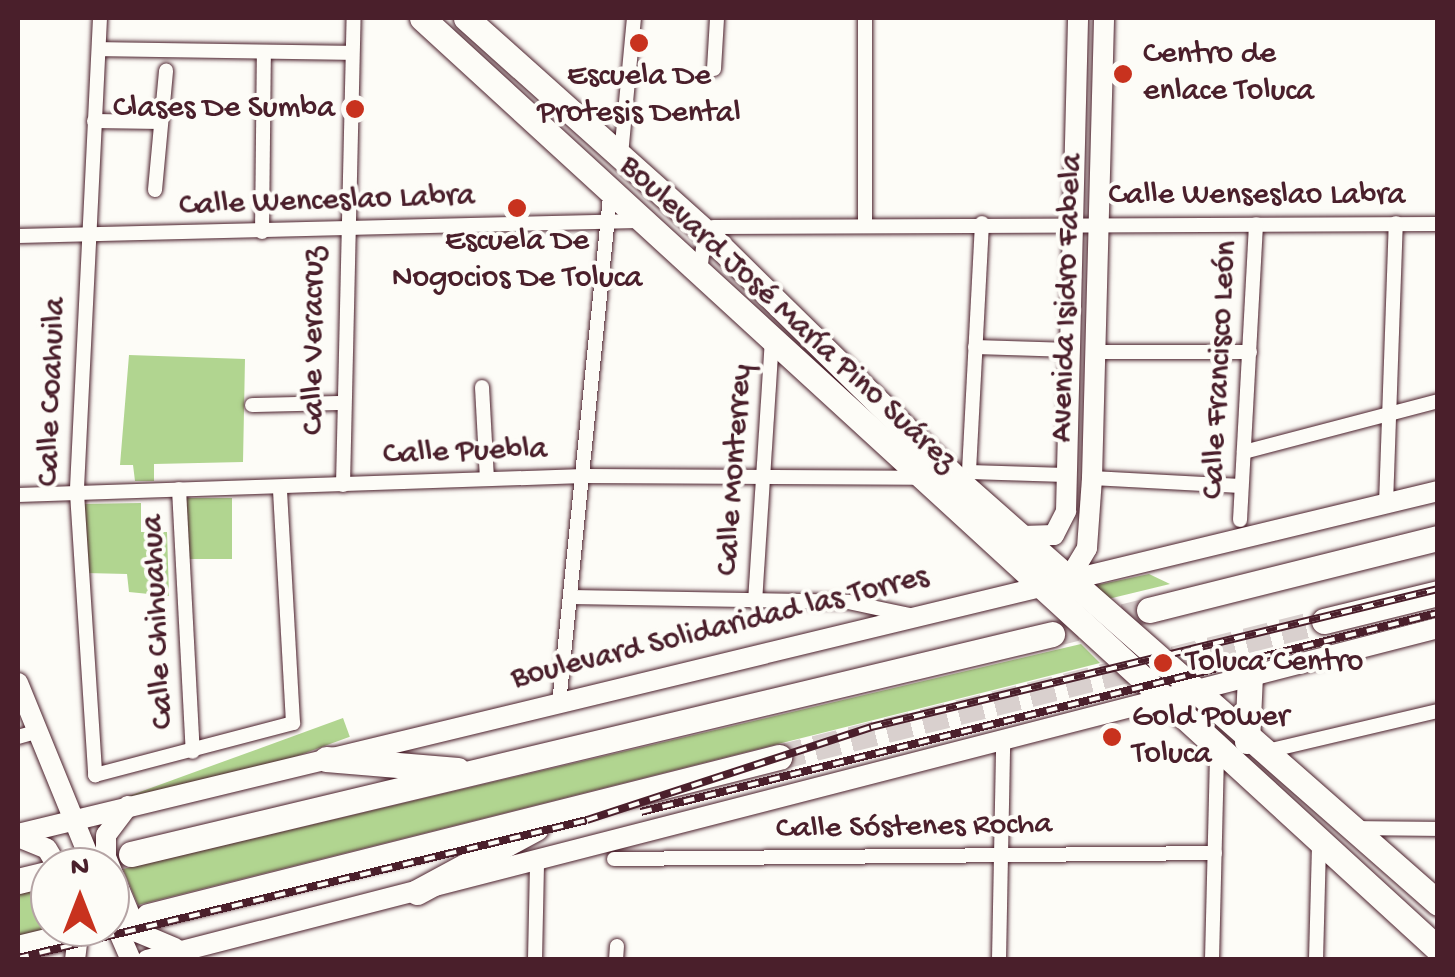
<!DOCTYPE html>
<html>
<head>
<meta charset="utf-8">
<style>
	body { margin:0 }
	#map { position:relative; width:1455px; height:977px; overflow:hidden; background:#fdfcf7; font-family:"Gochi Hand",sans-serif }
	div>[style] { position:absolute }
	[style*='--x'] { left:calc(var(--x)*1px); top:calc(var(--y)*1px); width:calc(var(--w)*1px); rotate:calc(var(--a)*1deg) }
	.green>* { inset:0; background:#b1d590; transform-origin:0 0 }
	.highway-tunnel>* { height:25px; margin-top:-12.5px; transform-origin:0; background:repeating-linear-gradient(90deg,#d9d0ce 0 25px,transparent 0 37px) }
	.roads { filter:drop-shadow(0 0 2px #4a1f2b) drop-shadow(0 0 2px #4a1f2b) }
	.street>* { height:14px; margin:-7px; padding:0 7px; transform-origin:7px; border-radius:7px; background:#fdfcf7 }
	.secondary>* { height:20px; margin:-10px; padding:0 10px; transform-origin:10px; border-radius:10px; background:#fdfcf7 }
	.highway>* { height:25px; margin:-12.5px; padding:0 12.5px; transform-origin:12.5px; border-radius:12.5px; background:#fdfcf7 }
	.rail>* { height:8px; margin-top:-4px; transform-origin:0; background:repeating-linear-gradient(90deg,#fdfcf7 0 11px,#4a1f2b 0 22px); box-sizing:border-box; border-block:2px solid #4a1f2b }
	.dots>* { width:28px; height:28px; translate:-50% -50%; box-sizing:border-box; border:5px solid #fdfcf7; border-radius:50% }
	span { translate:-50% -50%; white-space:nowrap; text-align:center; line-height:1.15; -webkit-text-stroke:8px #fdfcf7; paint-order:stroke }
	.poi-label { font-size:32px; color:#4a1f2b }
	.left { translate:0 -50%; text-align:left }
	.right { translate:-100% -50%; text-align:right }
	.street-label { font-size:32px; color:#4a1f2b }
	.frame { position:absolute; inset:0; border:20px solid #4a1f2b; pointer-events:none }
	.north { position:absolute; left:30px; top:847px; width:100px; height:100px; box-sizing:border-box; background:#fdfcf7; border:2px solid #b5a4a5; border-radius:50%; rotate:0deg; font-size:28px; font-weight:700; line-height:40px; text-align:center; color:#4a1f2b }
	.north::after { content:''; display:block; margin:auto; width:35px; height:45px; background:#c8321e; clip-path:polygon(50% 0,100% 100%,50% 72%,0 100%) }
</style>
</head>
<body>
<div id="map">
	<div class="green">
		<i style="clip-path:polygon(129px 355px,245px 359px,243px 462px,154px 464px,154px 481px,135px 481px,133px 465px,120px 465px)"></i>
		<i style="left:183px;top:498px;width:49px;height:61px"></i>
		<i style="clip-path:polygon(141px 503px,141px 532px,167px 532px,169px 596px,129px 592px,127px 574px,86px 573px,82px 504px)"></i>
		<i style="clip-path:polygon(1149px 574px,1170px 584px,1104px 600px,1097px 585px)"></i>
		<i style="clip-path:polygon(1081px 644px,1100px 663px,138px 905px,123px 869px)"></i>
		<i style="left:343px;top:718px;width:20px;height:252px;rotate:70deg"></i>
		<i style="clip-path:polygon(50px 886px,50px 927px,57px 927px,18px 936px,18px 894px)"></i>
	</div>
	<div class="highway-tunnel">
		<i style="--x:1052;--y:634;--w:100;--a:-13.9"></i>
		<i style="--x:779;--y:757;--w:562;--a:-14.01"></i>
		<i style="--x:71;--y:935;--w:34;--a:-14"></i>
	</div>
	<div class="roads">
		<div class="street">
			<i style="--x:100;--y:18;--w:476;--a:92.8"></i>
			<i style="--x:77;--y:493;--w:283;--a:86.3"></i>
			<i style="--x:95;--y:775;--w:205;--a:-14.7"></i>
			<i style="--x:293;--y:723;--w:236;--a:-93.2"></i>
			<i style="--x:865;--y:18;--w:206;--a:90"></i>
			<i style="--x:99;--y:49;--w:253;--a:0.9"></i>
			<i style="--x:714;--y:69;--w:51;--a:-86.6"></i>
			<i style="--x:94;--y:121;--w:67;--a:0.9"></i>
			<i style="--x:621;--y:155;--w:138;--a:-84.6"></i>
			<i style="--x:155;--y:190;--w:120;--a:-84.7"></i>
			<i style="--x:982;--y:223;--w:249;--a:93"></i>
			<i style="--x:969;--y:472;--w:97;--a:1.8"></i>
			<i style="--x:262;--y:232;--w:180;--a:-89.4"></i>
			<i style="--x:18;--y:236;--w:620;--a:-1.39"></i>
			<i style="--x:700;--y:272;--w:40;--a:-82.9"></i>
			<i style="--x:705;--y:232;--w:10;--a:-29"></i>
			<i style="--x:714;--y:227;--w:724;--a:-0.24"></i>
			<i style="--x:975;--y:347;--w:96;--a:1.8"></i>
			<i style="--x:1099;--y:352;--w:151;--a:0"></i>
			<i style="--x:482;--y:387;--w:92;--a:86.9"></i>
			<i style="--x:252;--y:405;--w:90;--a:-1.3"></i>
			<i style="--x:1244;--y:452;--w:201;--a:-14.7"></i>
			<i style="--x:1092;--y:478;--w:149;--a:3.1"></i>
			<i style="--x:343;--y:485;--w:467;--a:-88.7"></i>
			<i style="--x:179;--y:489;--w:263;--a:87"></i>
			<i style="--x:18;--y:495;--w:566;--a:-1.92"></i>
			<i style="--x:584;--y:476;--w:331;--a:0.3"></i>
			<i style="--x:1386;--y:504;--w:281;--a:-88"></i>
			<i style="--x:1240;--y:520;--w:296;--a:-86.9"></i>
			<i style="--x:571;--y:597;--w:277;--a:1"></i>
			<i style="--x:848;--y:602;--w:67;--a:12"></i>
			<i style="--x:755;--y:602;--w:262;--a:-86.3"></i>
			<i style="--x:559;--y:704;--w:510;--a:-84.26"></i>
			<i style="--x:18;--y:737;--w:19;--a:-16"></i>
			<i style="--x:1263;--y:752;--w:180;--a:-13.2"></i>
			<i style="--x:1355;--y:828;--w:83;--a:0.7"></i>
			<i style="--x:614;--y:859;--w:601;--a:-0.57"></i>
			<i style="--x:535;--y:960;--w:98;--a:-88.8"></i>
			<i style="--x:616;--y:960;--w:14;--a:-86"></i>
			<i style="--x:999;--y:960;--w:215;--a:-88.9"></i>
			<i style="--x:1212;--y:960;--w:207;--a:-88.6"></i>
			<i style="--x:1316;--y:960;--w:112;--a:-88.5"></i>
		</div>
		<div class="secondary">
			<i style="--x:1022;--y:536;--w:32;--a:-2"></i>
			<i style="--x:1054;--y:535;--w:27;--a:-63"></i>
			<i style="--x:1066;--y:511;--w:493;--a:-88.6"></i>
			<i style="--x:1071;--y:575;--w:31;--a:-59"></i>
			<i style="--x:1087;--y:548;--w:70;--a:-85.9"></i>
			<i style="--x:1092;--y:478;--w:460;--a:-88.5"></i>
			<i style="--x:18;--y:683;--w:199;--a:67.8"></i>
			<i style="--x:128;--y:806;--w:36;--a:127"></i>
			<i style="--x:106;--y:835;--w:22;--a:90"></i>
			<i style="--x:106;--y:857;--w:81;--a:67.5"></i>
			<i style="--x:137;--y:932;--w:41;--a:22.8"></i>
			<i style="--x:18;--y:834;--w:1461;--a:-13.58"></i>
			<i style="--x:18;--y:837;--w:31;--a:22"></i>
			<i style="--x:47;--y:849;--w:21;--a:59"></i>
			<i style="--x:110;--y:912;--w:52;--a:66.4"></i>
			<i style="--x:75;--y:960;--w:33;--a:-83"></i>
			<i style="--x:147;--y:960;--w:1333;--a:-14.42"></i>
		</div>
		<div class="highway">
			<i style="--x:422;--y:18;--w:1378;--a:42.5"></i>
			<i style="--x:466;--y:18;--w:321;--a:41.8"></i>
			<i style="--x:705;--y:232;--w:356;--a:44.5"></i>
			<i style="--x:959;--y:482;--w:638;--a:41.31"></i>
			<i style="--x:1149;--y:610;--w:298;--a:-14"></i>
			<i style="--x:1324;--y:621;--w:117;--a:-13.8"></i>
			<i style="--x:1247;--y:741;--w:65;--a:-87.4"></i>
			<i style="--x:326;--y:759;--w:132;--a:4.8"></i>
			<i style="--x:131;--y:854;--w:947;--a:-13.43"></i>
			<i style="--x:18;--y:881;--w:33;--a:-14"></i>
			<i style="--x:417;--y:892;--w:135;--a:-28.3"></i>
			<i style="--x:148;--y:916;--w:651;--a:-14.14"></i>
			<i style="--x:18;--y:948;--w:55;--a:-13.8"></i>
		</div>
	</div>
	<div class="rail">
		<i style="--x:641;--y:812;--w:821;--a:-14.02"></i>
		<i style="--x:18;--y:958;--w:585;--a:-13.63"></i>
		<i style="--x:587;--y:820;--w:299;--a:-18.1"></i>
		<i style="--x:871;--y:727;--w:584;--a:-13.68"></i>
	</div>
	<div class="dots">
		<i style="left:639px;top:43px;background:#c8321e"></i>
		<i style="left:1123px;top:74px;background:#c8321e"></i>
		<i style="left:355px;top:109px;background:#c8321e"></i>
		<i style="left:517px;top:208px;background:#c8321e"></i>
		<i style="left:1163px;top:663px;background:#c8321e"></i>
		<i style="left:1112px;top:737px;background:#c8321e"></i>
	</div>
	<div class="poi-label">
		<span class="left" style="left:1143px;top:74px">Centro de<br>enlace Toluca</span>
		<span style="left:639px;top:96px">Escuela De<br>Protesis Dental</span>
		<span class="right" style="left:335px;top:109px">Clases De Sumba</span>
		<span style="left:517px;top:261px">Escuela De<br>Nogocios De Toluca</span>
		<span class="left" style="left:1186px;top:663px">Toluca Centro</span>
		<span class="left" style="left:1132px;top:737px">Gold Power<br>Toluca</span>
	</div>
	<div class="street-label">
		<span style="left:1257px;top:196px">Calle Wenseslao Labra</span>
		<span style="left:327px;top:202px;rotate:-2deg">Calle Wenceslao Labra</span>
		<span style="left:1068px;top:298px;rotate:-88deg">Avenida Isidro Fabela</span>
		<span style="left:787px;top:315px;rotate:43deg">Boulevard José María Pino Suárez</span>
		<span style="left:315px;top:341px;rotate:-90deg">Calle Veracruz</span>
		<span style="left:1221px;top:370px;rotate:-87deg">Calle Francisco León</span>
		<span style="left:53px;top:392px;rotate:-88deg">Calle Coahuila</span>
		<span style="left:465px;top:453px;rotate:-2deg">Calle Puebla</span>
		<span style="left:736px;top:470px;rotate:-86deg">Calle Monterrey</span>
		<span style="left:159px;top:622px;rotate:-93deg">Calle Chihuahua</span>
		<span style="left:720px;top:629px;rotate:-14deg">Boulevard Solidaridad las Torres</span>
		<span style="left:914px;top:828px;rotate:-1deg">Calle Sóstenes Rocha</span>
	</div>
	<div class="frame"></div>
	<div class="north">N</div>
</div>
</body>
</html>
